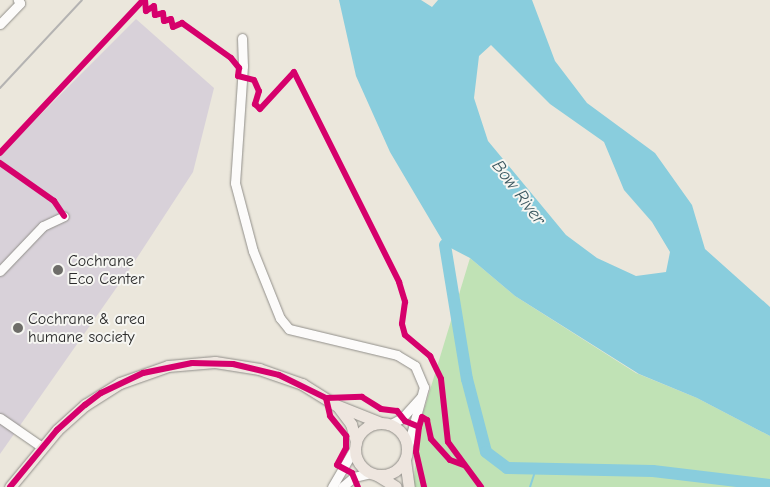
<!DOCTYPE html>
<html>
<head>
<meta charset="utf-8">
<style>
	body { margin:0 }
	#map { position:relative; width:770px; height:487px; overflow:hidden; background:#ebe7dc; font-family:"Comic Neue",sans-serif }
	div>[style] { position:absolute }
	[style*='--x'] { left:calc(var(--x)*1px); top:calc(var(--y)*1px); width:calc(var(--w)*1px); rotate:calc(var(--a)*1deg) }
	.industrial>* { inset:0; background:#d8d1d9 }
	.green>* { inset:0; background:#c0e2b5 }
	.water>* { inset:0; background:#89cddd }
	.stream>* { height:2px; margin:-1px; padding:0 1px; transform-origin:1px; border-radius:1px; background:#89cddd }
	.river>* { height:12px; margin:-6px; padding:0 6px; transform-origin:6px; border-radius:6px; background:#89cddd }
	.roads { filter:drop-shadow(0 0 1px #918f8a) drop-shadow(0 0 1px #918f8a) }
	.minor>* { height:9px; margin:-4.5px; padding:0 4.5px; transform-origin:4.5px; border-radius:4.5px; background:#fcfbfa }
	.major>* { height:11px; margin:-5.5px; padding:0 5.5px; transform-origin:5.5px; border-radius:5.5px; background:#eee6df }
	.major>.ring { margin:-5.5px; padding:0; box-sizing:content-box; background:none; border:11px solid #eee6df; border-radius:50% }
	.rail>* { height:2px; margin:-1px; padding:0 1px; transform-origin:1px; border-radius:1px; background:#b4b3b2 }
	.cycleway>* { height:6px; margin:-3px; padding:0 3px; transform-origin:3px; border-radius:3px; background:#d6006c }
	.dots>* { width:14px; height:14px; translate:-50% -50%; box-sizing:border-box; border:2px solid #f6f6f2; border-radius:50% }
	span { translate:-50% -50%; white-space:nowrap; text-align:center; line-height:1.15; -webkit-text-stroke:4px #f6f6f2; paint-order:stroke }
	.poi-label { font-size:16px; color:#2b2b2b }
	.left { translate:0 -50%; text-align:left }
	.water-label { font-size:18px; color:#3b5860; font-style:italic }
</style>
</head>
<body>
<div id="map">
	<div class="industrial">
		<i style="clip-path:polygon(136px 19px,214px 88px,193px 172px,131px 267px,0 454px,0 155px)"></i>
	</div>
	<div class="green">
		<i style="clip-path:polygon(470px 258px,515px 296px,636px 373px,697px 398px,770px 436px,770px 487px,413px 487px,420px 423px)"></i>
	</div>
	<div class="water">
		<i style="clip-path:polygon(evenodd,339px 0,421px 0,432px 7px,438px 0,532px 0,555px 61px,587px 103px,655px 153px,692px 205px,705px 249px,770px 307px,770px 436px,697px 398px,639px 374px,515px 296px,470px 258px,445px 245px,390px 152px,356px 76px,339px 0,491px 45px,550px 104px,604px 142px,624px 190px,652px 222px,670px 252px,666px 272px,636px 276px,597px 258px,566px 235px,488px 141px,474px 98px,479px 56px,491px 45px)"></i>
	</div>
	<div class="stream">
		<i style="--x:530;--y:487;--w:20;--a:-72"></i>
	</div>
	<div class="river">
		<i style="--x:445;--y:245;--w:136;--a:80.7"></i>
		<i style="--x:467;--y:379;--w:75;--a:75.4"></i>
		<i style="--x:486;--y:452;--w:26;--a:37"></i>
		<i style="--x:507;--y:468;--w:146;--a:1.2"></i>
		<i style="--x:653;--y:471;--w:118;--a:6.8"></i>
	</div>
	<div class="roads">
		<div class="minor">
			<i style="--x:0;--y:24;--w:29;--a:-46"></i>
			<i style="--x:20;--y:3;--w:4;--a:-124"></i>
			<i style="--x:242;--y:38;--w:28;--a:88"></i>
			<i style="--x:243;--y:66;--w:117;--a:93.9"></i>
			<i style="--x:235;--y:183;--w:70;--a:75.2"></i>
			<i style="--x:253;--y:251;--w:72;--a:68.1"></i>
			<i style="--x:280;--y:318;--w:14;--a:51"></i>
			<i style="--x:289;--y:329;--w:111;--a:13.5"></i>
			<i style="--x:397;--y:355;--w:21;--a:31"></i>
			<i style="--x:415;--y:366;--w:23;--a:67"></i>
			<i style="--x:424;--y:387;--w:64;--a:105.3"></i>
			<i style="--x:0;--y:271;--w:62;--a:-46.3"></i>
			<i style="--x:43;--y:226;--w:23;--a:-25"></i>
			<i style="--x:0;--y:418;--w:51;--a:34.6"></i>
			<i style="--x:389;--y:425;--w:15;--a:-28"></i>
			<i style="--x:402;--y:418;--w:28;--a:-48"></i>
			<i style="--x:332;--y:487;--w:48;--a:-59.7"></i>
			<i style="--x:342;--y:487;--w:16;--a:-40"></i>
			<i style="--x:354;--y:477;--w:18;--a:-13"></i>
		</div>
		<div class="major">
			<i style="--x:339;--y:408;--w:20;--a:53"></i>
			<i style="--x:351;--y:424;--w:19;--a:74"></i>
			<i class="ring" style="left:355px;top:423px;width:41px;height:41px"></i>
			<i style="--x:405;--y:460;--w:27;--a:82"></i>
			<i style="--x:377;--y:475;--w:22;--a:32"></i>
			<i style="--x:10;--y:487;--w:74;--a:-50.5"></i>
			<i style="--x:57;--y:430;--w:38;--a:-42"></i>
			<i style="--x:85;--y:405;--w:41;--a:-32.2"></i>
			<i style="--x:120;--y:383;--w:51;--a:-19.5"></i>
			<i style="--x:168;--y:366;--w:47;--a:-4.9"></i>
			<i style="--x:215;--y:362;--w:45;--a:9"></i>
			<i style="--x:259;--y:369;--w:46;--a:19.2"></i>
			<i style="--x:302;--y:384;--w:40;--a:32"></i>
			<i style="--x:336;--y:405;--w:48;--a:21.8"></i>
		</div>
	</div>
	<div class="rail">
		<i style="--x:0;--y:88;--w:120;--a:-47"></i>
	</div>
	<div class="cycleway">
		<i style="--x:145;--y:0;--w:11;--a:85"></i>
		<i style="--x:146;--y:11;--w:9;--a:-32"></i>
		<i style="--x:154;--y:6;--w:9;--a:84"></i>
		<i style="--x:155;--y:15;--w:8;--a:-14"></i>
		<i style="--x:163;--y:13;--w:8;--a:83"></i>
		<i style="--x:164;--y:21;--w:7;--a:-16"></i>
		<i style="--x:171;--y:19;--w:8;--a:76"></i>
		<i style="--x:173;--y:27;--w:10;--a:-24"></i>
		<i style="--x:182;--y:23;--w:60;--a:35.5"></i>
		<i style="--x:231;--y:58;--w:13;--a:51"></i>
		<i style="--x:239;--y:68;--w:8;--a:97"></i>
		<i style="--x:238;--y:76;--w:16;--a:14"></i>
		<i style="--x:254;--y:80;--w:12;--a:66"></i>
		<i style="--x:259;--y:91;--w:14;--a:107"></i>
		<i style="--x:255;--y:104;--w:7;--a:45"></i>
		<i style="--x:260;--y:109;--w:50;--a:-47.4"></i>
		<i style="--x:294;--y:72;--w:235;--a:63.4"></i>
		<i style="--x:399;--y:282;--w:21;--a:73"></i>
		<i style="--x:405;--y:302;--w:22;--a:98"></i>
		<i style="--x:402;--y:324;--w:11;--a:75"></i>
		<i style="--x:405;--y:335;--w:33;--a:40"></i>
		<i style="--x:430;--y:356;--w:25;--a:64"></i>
		<i style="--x:441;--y:379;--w:63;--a:83.7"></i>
		<i style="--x:448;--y:442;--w:56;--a:53.7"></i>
		<i style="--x:0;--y:153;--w:209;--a:-46.9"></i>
		<i style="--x:0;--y:163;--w:66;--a:35.1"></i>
		<i style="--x:54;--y:201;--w:18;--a:56"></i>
		<i style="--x:326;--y:398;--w:36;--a:-2"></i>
		<i style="--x:362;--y:397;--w:22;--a:32"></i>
		<i style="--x:381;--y:409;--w:16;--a:7"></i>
		<i style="--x:397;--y:411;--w:13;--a:51"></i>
		<i style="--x:405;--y:421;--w:15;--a:23"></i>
		<i style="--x:419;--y:427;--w:25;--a:97"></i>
		<i style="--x:416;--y:452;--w:36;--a:77"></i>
		<i style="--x:326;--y:398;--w:18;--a:77"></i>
		<i style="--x:330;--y:416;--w:26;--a:51"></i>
		<i style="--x:346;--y:436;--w:12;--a:90"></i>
		<i style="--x:346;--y:448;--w:19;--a:118"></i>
		<i style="--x:337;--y:465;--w:17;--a:28"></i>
		<i style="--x:352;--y:473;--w:15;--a:67"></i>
		<i style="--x:419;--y:427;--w:10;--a:-73"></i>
		<i style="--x:422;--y:417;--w:6;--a:31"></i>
		<i style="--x:427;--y:420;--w:19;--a:78"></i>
		<i style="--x:431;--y:439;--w:28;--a:48"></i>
		<i style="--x:450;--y:460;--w:15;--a:20"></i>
		<i style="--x:10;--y:487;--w:74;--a:-50.5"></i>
		<i style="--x:57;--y:430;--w:38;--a:-42"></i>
		<i style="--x:85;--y:405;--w:20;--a:-37"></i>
		<i style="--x:101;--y:393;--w:47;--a:-25.5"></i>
		<i style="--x:143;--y:373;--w:50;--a:-11.5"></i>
		<i style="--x:192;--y:363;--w:41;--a:1.4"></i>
		<i style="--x:233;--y:364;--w:47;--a:13.4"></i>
		<i style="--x:279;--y:375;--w:52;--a:26.1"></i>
	</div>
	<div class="dots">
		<i style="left:58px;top:270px;background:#6e6d69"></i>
		<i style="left:18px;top:328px;background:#6e6d69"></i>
	</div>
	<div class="poi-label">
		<span class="left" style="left:68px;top:270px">Cochrane<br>Eco Center</span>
		<span class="left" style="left:28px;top:328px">Cochrane &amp; area<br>humane society</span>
	</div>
	<div class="water-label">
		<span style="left:518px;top:193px;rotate:53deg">Bow River</span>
	</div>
</div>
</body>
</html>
